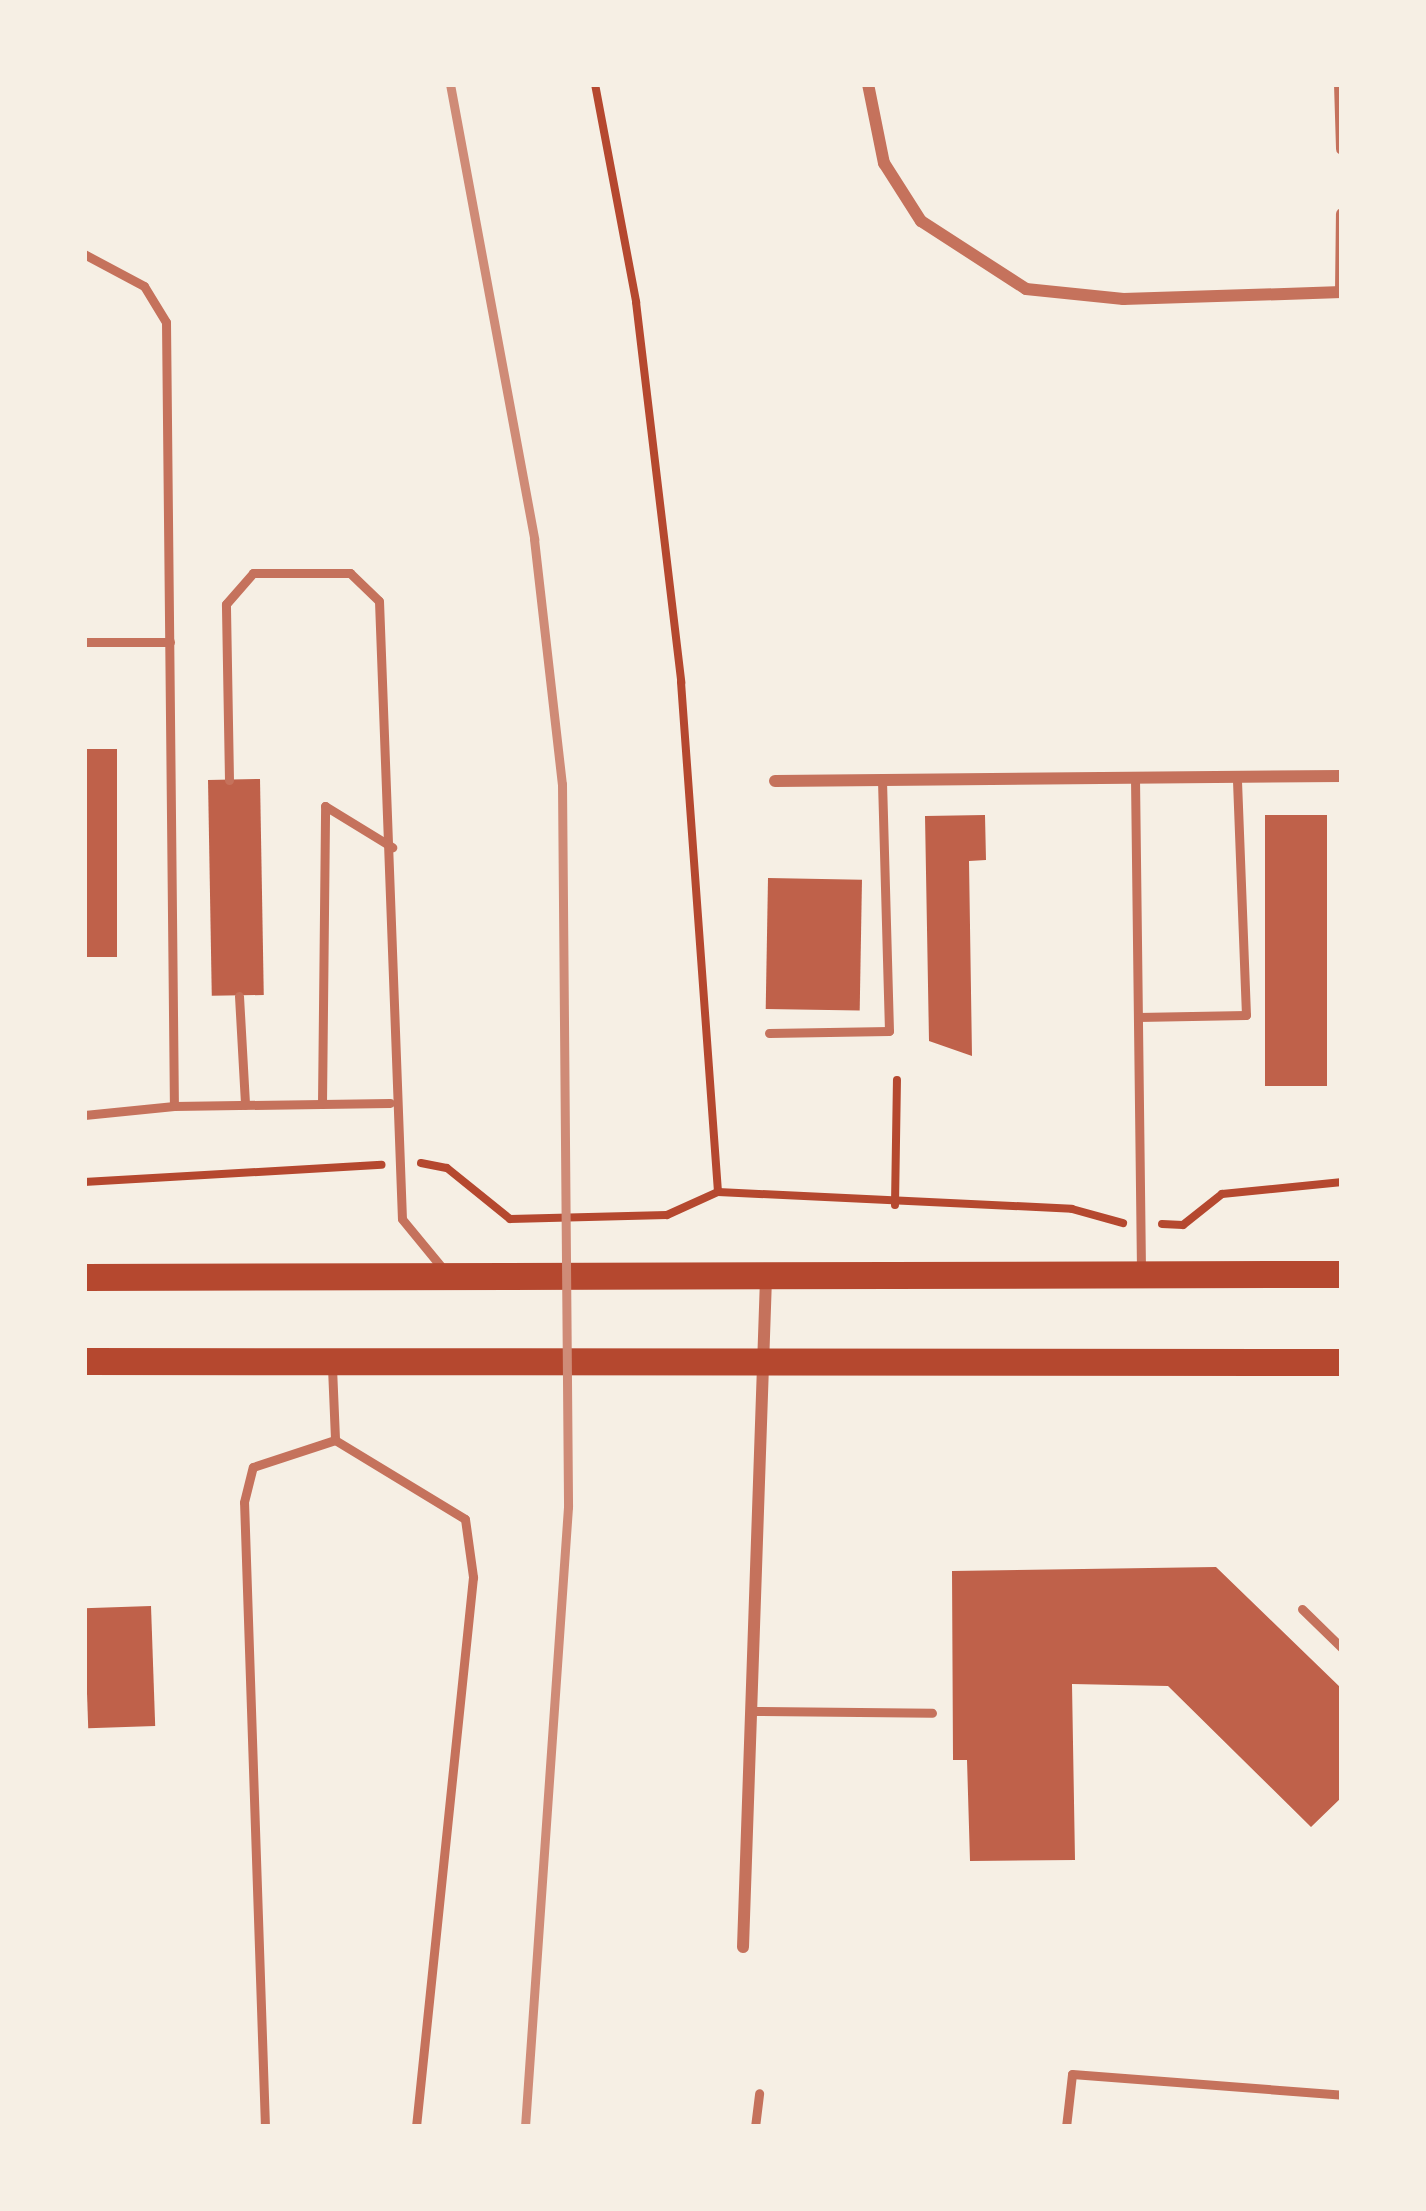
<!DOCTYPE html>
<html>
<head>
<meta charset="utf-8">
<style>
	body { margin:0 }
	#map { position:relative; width:1426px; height:2211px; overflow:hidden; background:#f6efe4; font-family:Helvetica,sans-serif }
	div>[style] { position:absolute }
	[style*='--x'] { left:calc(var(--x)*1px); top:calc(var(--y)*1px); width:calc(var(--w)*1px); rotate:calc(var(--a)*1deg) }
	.building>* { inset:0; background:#bf614a; transform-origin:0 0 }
	.path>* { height:8px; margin:-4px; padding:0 4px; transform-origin:4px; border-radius:4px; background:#b5482f }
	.service>* { height:9px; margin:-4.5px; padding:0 4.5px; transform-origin:4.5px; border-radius:4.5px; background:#c5725c }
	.minor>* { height:12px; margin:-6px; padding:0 6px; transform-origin:6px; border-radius:6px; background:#c5725c }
	.primary>* { height:27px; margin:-13.5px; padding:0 13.5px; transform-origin:13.5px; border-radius:13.5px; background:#b5482f }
	.rail>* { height:9px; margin:-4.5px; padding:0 4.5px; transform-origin:4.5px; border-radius:4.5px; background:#cf8b77 }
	span { translate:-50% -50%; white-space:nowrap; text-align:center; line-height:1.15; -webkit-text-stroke:12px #f6efe4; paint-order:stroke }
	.frame { position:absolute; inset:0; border:87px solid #f6efe4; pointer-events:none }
</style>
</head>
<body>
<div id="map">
	<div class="building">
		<i style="left:84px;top:749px;width:33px;height:208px"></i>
		<i style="left:260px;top:779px;width:216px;height:52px;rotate:89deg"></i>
		<i style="clip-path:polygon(985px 815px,986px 860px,969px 861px,972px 1056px,929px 1041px,925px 816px)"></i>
		<i style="left:1265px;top:815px;width:62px;height:271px"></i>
		<i style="left:768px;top:878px;width:94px;height:131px;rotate:1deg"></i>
		<i style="clip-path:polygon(1216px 1567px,1342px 1689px,1342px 1797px,1311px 1827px,1168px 1686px,1072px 1684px,1075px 1860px,970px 1861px,967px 1760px,953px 1760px,952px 1571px)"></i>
		<i style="left:151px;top:1606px;width:120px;height:67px;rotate:88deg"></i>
	</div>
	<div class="path">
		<i style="--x:595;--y:84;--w:222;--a:79.3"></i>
		<i style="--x:636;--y:302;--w:383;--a:83.2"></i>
		<i style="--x:681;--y:682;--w:511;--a:85.85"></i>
		<i style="--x:421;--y:1163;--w:26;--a:11"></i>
		<i style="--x:447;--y:1168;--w:81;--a:39"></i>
		<i style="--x:510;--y:1219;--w:157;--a:-1.5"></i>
		<i style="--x:667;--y:1215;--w:56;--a:-24.3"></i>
		<i style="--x:718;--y:1192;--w:354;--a:2.7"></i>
		<i style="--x:1072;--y:1209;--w:53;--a:15.4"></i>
		<i style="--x:84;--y:1182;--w:298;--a:-3.3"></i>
		<i style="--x:895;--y:1205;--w:125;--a:-89.1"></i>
		<i style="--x:1162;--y:1224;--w:21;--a:3"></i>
		<i style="--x:1183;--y:1225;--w:50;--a:-38.5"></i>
		<i style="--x:1222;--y:1194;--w:121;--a:-5.7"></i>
	</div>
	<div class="service">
		<i style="--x:84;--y:254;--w:68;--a:28.1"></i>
		<i style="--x:144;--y:286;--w:42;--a:58.6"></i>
		<i style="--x:166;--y:322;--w:784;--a:89.42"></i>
		<i style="--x:174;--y:1106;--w:90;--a:174.3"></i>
		<i style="--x:84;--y:642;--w:86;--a:0"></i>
		<i style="--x:1135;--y:778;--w:493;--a:89.3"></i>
		<i style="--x:229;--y:780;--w:176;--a:-91"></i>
		<i style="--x:226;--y:604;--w:41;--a:-48.9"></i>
		<i style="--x:253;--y:573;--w:97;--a:0"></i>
		<i style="--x:350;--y:573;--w:40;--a:44"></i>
		<i style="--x:379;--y:601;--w:618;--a:87.87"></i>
		<i style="--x:402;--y:1219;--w:65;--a:50.6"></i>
		<i style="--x:325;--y:806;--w:79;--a:31.5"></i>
		<i style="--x:239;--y:996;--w:109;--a:86.8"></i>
		<i style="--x:1138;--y:1017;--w:108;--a:-1.1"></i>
		<i style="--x:1246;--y:1015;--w:238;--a:-92.2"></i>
		<i style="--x:769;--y:1033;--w:120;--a:-1"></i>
		<i style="--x:889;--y:1031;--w:251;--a:-91.6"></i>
		<i style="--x:322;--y:1104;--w:298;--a:-89.4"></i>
		<i style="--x:174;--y:1106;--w:216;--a:-0.8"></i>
		<i style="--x:332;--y:1367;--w:73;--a:87.6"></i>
		<i style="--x:335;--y:1440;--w:152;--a:31.3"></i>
		<i style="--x:465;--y:1519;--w:59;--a:82.1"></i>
		<i style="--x:473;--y:1577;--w:553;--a:95.92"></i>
		<i style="--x:1302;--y:1609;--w:56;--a:44.3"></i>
		<i style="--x:755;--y:1711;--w:177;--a:0.6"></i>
		<i style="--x:265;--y:2127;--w:625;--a:-91.92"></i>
		<i style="--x:244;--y:1502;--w:36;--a:-76"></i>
		<i style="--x:253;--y:1467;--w:86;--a:-18.2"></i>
		<i style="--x:755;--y:2127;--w:34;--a:-83"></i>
		<i style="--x:1066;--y:2127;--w:53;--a:-83.5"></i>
		<i style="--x:1072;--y:2074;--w:271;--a:4.4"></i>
	</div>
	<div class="minor">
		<i style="--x:868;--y:84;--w:81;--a:78.6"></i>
		<i style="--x:884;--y:163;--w:69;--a:57.5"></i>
		<i style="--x:921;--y:221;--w:125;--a:32.9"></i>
		<i style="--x:1026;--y:289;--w:98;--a:5.9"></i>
		<i style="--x:1123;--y:299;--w:219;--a:-1.8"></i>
		<i style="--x:1340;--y:84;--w:65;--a:88.2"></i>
		<i style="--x:1341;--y:292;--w:78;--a:-89.3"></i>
		<i style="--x:775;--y:781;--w:567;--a:-0.51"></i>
		<i style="--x:743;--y:1947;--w:670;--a:-88.03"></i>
	</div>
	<div class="primary">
		<i style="--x:84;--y:1277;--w:1258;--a:-0.14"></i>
		<i style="--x:84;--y:1361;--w:1258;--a:0.05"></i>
	</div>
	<div class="rail">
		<i style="--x:450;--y:84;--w:463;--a:79.5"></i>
		<i style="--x:534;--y:539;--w:247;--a:83.5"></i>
		<i style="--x:562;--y:784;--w:723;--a:89.52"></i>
		<i style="--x:568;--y:1507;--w:621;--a:93.97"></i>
	</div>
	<div class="frame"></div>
</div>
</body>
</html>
